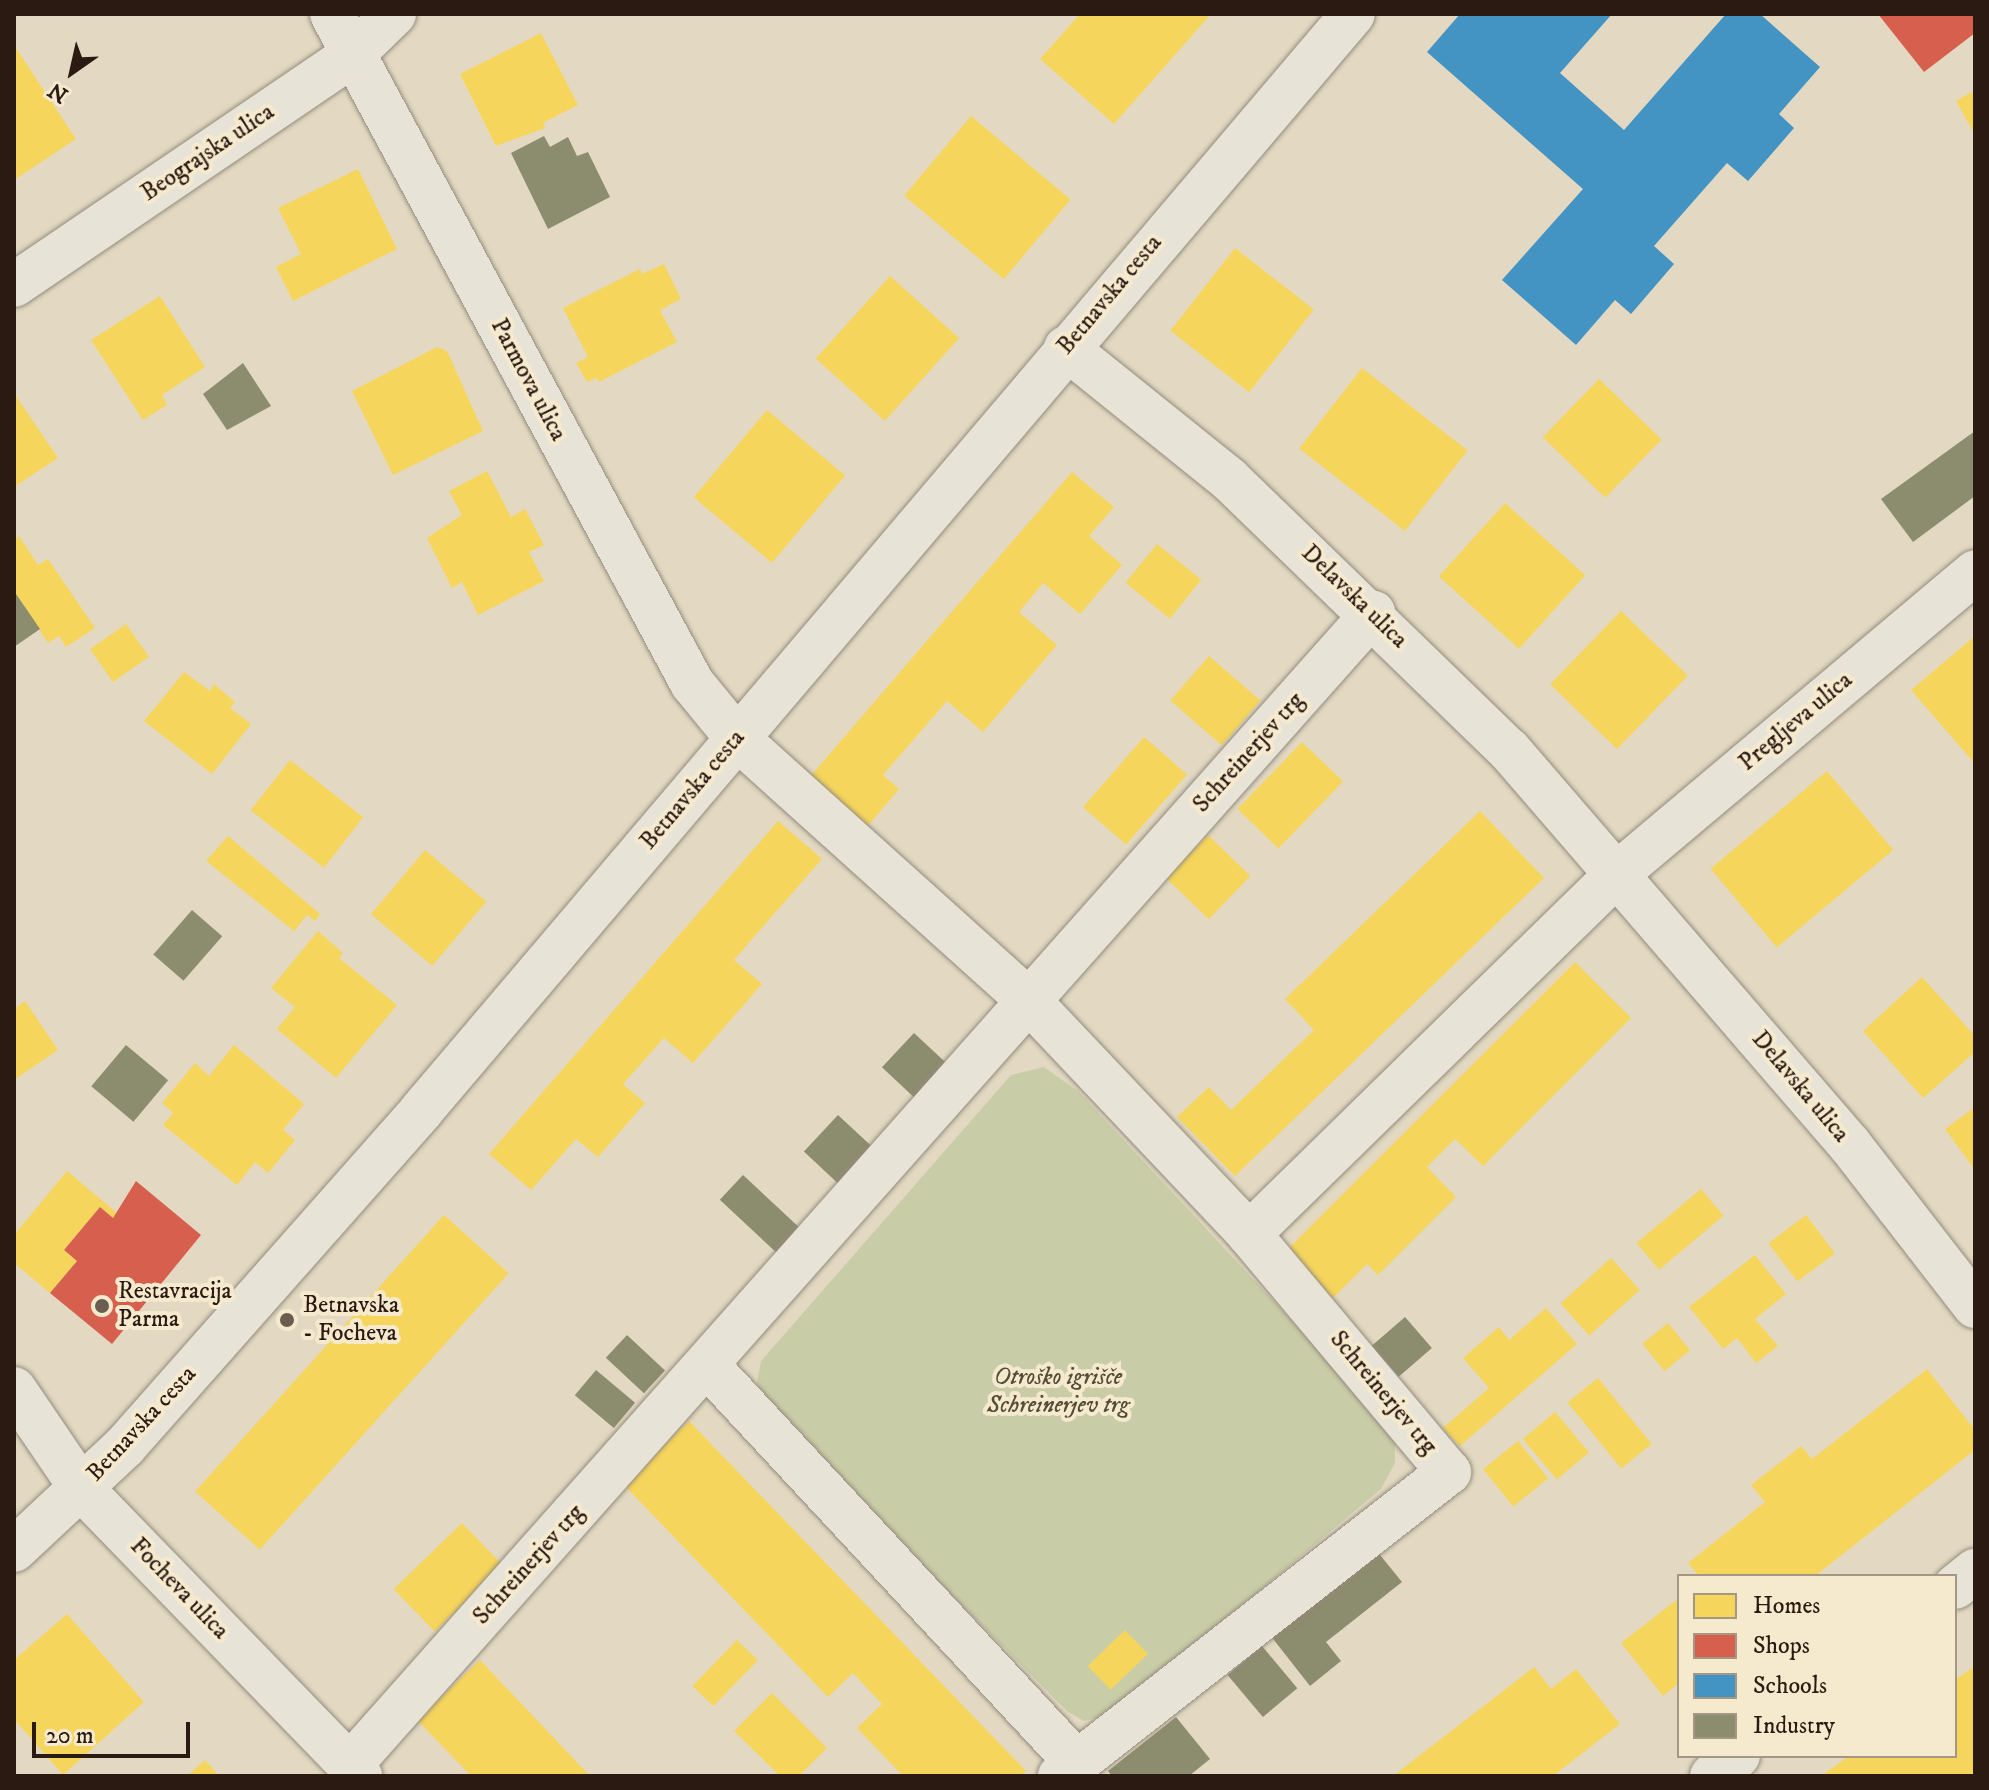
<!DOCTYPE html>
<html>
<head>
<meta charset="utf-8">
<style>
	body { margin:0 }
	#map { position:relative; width:1989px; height:1790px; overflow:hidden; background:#e3d9c2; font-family:"IM FELL DW Pica",serif }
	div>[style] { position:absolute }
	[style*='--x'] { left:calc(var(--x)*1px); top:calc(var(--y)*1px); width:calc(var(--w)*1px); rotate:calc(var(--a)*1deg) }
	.green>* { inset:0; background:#c9cda7 }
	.homes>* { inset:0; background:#f6d55c; transform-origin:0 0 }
	.shops>* { inset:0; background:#d6604d }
	.schools>* { inset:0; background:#4393c3 }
	.industry>* { inset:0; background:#8c8c6e; transform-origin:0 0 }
	.roads { filter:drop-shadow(0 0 2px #938b7d) drop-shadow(0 0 2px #938b7d) }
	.minor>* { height:44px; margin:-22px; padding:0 22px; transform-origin:22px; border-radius:22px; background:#e8e3d7 }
	.dots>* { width:22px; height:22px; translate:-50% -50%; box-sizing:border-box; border:4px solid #f6eace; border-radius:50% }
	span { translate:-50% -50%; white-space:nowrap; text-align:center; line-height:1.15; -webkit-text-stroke:8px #f6eace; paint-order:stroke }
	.street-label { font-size:24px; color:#2a1a12 }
	.poi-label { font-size:24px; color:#2a1a12 }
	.left { translate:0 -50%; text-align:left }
	.park-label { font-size:24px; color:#534d38; font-style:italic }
	.frame { position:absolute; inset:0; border:16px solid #2a1a12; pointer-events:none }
	.legend { position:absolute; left:1677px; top:1574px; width:280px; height:184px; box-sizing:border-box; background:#f6eace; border:2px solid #a49783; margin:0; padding:10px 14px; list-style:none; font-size:24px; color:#2a1a12 }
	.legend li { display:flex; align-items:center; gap:16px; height:40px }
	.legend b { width:40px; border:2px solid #a49783 }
	.north { position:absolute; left:32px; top:32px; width:80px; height:80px; -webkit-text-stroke:6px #f6eace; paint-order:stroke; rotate:214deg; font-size:22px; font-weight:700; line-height:32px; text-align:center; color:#2a1a12 }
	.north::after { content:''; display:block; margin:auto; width:28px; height:36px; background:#2a1a12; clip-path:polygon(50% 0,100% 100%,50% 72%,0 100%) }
	.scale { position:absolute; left:32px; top:1722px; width:158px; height:36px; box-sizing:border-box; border:4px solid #2a1a12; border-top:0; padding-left:10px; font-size:24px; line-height:28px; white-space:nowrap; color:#2a1a12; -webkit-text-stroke:6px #f6eace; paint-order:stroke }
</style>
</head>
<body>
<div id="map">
	<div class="green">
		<i style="clip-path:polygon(1044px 1067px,1078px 1091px,1386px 1422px,1395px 1440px,1395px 1463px,1381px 1489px,1112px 1714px,1084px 1721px,1068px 1712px,771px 1413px,757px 1382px,761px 1361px,1011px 1075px)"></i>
	</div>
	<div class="homes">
		<i style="clip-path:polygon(1080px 14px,1211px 14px,1114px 124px,1040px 59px)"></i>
		<i style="clip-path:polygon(541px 33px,578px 105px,543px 123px,545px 128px,496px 146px,460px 74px)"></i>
		<i style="clip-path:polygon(14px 45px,76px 139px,14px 180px)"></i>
		<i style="clip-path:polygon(1975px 90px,1975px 135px,1956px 101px)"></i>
		<i style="left:971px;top:116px;width:130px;height:104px;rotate:40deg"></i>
		<i style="clip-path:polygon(358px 169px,397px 249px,293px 301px,276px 267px,301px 254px,278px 208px)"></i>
		<i style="left:1235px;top:248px;width:100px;height:105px;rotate:38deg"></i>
		<i style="clip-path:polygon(664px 264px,681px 299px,660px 310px,677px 342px,599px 382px,597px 378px,587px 382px,576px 363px,588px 357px,563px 308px,640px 269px,642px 274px)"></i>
		<i style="left:890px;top:276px;width:93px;height:111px;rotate:42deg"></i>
		<i style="clip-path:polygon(160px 296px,205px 367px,162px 395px,167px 405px,143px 420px,91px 340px)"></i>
		<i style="clip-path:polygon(437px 347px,447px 351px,483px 431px,393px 475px,352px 391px)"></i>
		<i style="left:1362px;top:368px;width:134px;height:102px;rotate:38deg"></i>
		<i style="left:1599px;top:379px;width:87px;height:81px;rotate:44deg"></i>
		<i style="clip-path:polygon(14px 393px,58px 458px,14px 487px)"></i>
		<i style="left:767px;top:410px;width:102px;height:114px;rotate:40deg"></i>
		<i style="clip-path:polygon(487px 471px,511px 517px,525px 509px,544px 545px,529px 552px,544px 581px,478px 615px,462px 582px,452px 588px,427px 538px,462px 515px,449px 491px)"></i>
		<i style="clip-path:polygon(1072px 472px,1114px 507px,1089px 536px,1122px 565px,1080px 614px,1043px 583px,1019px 612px,1057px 645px,983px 732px,947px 701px,883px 775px,899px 789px,861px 834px,803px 785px)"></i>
		<i style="left:1505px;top:503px;width:108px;height:99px;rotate:42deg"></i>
		<i style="clip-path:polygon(19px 536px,38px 565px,48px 559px,95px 628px,66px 647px,59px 636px,48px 643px,14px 591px,14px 540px)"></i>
		<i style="left:1157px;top:544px;width:57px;height:50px;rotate:39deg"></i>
		<i style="left:1621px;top:611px;width:93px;height:102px;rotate:44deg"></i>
		<i style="left:126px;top:624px;width:40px;height:44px;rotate:55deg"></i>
		<i style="clip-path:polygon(1975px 636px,1975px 764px,1911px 690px)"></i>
		<i style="left:1209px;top:656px;width:68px;height:59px;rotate:41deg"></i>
		<i style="clip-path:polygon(184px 672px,210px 691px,214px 684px,235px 702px,230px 708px,251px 724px,212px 774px,144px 721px)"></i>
		<i style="left:1144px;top:737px;width:57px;height:93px;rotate:41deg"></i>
		<i style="left:1302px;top:742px;width:57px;height:93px;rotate:44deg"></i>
		<i style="left:290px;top:760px;width:93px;height:64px;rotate:38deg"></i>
		<i style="left:1827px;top:771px;width:103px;height:152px;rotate:50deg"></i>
		<i style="clip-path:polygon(1480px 811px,1544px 878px,1235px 1176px,1177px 1117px,1209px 1087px,1231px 1110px,1314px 1030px,1285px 999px)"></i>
		<i style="clip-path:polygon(778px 821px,822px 859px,734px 960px,762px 984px,693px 1063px,664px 1038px,623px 1084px,645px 1103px,598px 1157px,576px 1139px,531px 1190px,489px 1154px)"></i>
		<i style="left:1208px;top:835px;width:59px;height:60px;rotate:44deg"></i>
		<i style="clip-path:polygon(228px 836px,320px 914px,315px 921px,307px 915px,294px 931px,206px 861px)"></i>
		<i style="left:425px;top:850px;width:80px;height:84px;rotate:40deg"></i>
		<i style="clip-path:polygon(318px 931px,343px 953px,339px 958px,397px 1005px,336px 1078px,277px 1029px,295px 1007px,271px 988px)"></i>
		<i style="clip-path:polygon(1575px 962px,1631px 1018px,1483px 1166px,1455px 1139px,1427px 1167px,1456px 1197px,1378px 1275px,1367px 1264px,1333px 1298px,1286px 1251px)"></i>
		<i style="clip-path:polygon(1922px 977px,1975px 1036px,1975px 1052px,1923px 1098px,1863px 1031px)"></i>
		<i style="clip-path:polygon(25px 1001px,58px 1050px,14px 1080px,14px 1009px)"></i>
		<i style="clip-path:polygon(234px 1045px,304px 1104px,283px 1130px,295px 1140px,268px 1173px,255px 1162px,237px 1185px,163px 1125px,173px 1113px,162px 1103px,195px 1063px,209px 1076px)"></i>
		<i style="clip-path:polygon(1975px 1107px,1975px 1170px,1945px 1129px)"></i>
		<i style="clip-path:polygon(67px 1171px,117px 1213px,113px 1218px,100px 1207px,64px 1250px,77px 1261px,50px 1293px,14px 1263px,14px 1235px)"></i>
		<i style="left:1701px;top:1189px;width:35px;height:84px;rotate:50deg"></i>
		<i style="left:444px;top:1215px;width:87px;height:372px;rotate:42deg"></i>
		<i style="left:1806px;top:1215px;width:48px;height:47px;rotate:53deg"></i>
		<i style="clip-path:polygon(1755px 1255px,1786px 1294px,1755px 1319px,1778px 1346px,1756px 1363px,1737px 1338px,1723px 1349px,1689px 1307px)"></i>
		<i style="left:1611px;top:1258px;width:43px;height:68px;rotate:48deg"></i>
		<i style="clip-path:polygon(1546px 1308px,1577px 1344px,1460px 1446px,1443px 1428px,1489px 1388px,1463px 1358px,1499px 1327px,1509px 1340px)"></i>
		<i style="left:1668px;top:1323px;width:35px;height:33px;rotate:51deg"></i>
		<i style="clip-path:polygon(1927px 1369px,1975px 1430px,1975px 1450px,1815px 1576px,1699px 1576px,1688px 1563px,1765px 1502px,1751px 1485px,1801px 1446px,1812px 1459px)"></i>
		<i style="left:1598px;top:1378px;width:85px;height:39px;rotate:51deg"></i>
		<i style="left:1555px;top:1412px;width:53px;height:42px;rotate:50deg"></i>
		<i style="clip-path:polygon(689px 1421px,1026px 1771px,1021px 1776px,903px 1776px,857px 1728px,882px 1704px,853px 1673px,828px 1697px,623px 1484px)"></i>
		<i style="left:1518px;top:1441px;width:48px;height:45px;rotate:51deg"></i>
		<i style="left:462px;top:1523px;width:59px;height:95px;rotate:46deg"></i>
		<i style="clip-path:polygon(1679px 1598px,1679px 1683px,1663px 1696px,1621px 1643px)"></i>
		<i style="clip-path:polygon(67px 1614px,144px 1702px,63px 1775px,14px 1719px,14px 1660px)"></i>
		<i style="left:1125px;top:1630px;width:33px;height:52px;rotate:46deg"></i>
		<i style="left:737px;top:1640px;width:29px;height:64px;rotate:44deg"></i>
		<i style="clip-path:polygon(480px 1660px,590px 1776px,471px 1776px,417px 1720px)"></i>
		<i style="clip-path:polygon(1975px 1666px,1975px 1776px,1821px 1776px,1849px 1756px,1955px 1756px,1955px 1680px)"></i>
		<i style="clip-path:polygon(1534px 1667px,1551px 1689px,1576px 1669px,1620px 1724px,1553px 1776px,1393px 1776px)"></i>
		<i style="clip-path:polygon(772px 1693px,827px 1748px,799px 1776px,780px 1776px,734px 1731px)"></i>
		<i style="clip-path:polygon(205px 1760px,219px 1776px,187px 1776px)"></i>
	</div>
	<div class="shops">
		<i style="clip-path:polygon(1878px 14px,1975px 14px,1975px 33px,1924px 72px)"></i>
		<i style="clip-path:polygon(136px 1181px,201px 1235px,112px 1344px,50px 1293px,77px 1261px,64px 1250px,100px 1207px,113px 1218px)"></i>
	</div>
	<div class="schools">
		<i style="clip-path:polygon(1460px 14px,1612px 14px,1560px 73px,1624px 130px,1726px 14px,1760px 14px,1820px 67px,1779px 114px,1794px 128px,1748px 181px,1727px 163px,1654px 246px,1674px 264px,1631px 314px,1615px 300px,1576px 345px,1502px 280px,1583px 189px,1427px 52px)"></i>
	</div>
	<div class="industry">
		<i style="clip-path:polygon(544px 136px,550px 147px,568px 137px,577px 156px,588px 152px,610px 197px,548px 229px,511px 153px)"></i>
		<i style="clip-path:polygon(243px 363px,271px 406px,227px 430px,203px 394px)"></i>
		<i style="clip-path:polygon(1975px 431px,1975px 496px,1913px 542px,1881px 499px)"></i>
		<i style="clip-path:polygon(14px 591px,40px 629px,14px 647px)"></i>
		<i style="left:192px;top:910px;width:40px;height:59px;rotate:41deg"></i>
		<i style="left:914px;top:1033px;width:47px;height:47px;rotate:43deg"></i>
		<i style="left:126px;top:1045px;width:55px;height:54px;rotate:40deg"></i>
		<i style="left:838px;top:1115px;width:50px;height:50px;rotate:43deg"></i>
		<i style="left:743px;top:1175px;width:81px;height:34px;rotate:43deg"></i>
		<i style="left:1405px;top:1317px;width:41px;height:44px;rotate:49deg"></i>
		<i style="left:627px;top:1335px;width:52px;height:31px;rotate:43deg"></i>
		<i style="left:596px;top:1370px;width:51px;height:33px;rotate:40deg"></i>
		<i style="clip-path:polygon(1376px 1550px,1402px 1582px,1326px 1642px,1341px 1661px,1310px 1686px,1270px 1635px)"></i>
		<i style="left:1262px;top:1646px;width:55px;height:45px;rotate:50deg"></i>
		<i style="clip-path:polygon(1176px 1717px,1210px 1759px,1189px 1776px,1112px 1776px,1108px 1771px)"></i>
	</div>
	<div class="roads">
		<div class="minor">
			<i style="--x:332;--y:14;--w:760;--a:61.71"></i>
			<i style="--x:692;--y:683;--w:71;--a:50.7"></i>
			<i style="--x:737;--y:738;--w:393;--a:42"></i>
			<i style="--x:1029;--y:1001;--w:320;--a:46.6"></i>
			<i style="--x:1249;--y:1234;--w:311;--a:50"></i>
			<i style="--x:1449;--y:1472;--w:494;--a:142"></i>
			<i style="--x:14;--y:285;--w:409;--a:-34.2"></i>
			<i style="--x:352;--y:55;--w:59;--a:-44.3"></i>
			<i style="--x:1066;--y:348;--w:209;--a:38.8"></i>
			<i style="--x:1229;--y:479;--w:390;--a:44.1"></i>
			<i style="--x:1509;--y:750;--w:522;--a:49.2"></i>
			<i style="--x:1850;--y:1145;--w:204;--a:52.2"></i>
			<i style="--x:1249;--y:1234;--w:516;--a:-44.37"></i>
			<i style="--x:1618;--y:873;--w:467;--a:-40.1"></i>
			<i style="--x:707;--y:1365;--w:542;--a:47.09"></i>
			<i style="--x:14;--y:1389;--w:121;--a:55.8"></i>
			<i style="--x:82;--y:1489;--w:400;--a:45.9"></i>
			<i style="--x:14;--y:1550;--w:152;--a:-43.1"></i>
			<i style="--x:125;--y:1446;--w:447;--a:-48.5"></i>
			<i style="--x:421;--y:1111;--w:1439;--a:-49.65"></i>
			<i style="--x:1955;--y:1587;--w:26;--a:-39"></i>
			<i style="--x:350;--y:1765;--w:1541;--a:-48.39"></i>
			<i style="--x:1712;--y:1776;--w:33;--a:-38"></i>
		</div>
	</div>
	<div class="dots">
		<i style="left:102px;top:1306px;background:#6b5d50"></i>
		<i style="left:287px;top:1320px;background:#6b5d50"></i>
	</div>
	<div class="street-label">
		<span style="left:208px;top:153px;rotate:-34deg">Beograjska ulica</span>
		<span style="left:1110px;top:295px;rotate:-50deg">Betnavska cesta</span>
		<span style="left:528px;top:380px;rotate:62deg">Parmova ulica</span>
		<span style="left:1354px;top:597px;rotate:44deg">Delavska ulica</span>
		<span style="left:1796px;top:722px;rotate:-40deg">Pregljeva ulica</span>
		<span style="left:1249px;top:753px;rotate:-48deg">Schreinerjev trg</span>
		<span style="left:693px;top:790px;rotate:-50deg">Betnavska cesta</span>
		<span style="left:1800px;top:1087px;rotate:50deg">Delavska ulica</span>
		<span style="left:1383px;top:1393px;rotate:50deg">Schreinerjev trg</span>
		<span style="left:142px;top:1424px;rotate:-47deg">Betnavska cesta</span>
		<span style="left:529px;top:1565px;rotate:-48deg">Schreinerjev trg</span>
		<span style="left:179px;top:1589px;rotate:46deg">Focheva ulica</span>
	</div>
	<div class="poi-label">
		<span class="left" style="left:118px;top:1306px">Restavracija<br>Parma</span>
		<span class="left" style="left:303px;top:1320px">Betnavska<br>- Focheva</span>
	</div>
	<div class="park-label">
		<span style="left:1058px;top:1392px">Otroško igrišče<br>Schreinerjev trg</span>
	</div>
	<div class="frame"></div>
	<ul class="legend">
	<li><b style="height:22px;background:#f6d55c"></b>Homes</li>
	<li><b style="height:22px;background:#d6604d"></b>Shops</li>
	<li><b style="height:22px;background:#4393c3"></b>Schools</li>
	<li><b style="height:22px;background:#8c8c6e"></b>Industry</li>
	</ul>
	<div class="north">N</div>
	<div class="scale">20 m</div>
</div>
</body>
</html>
